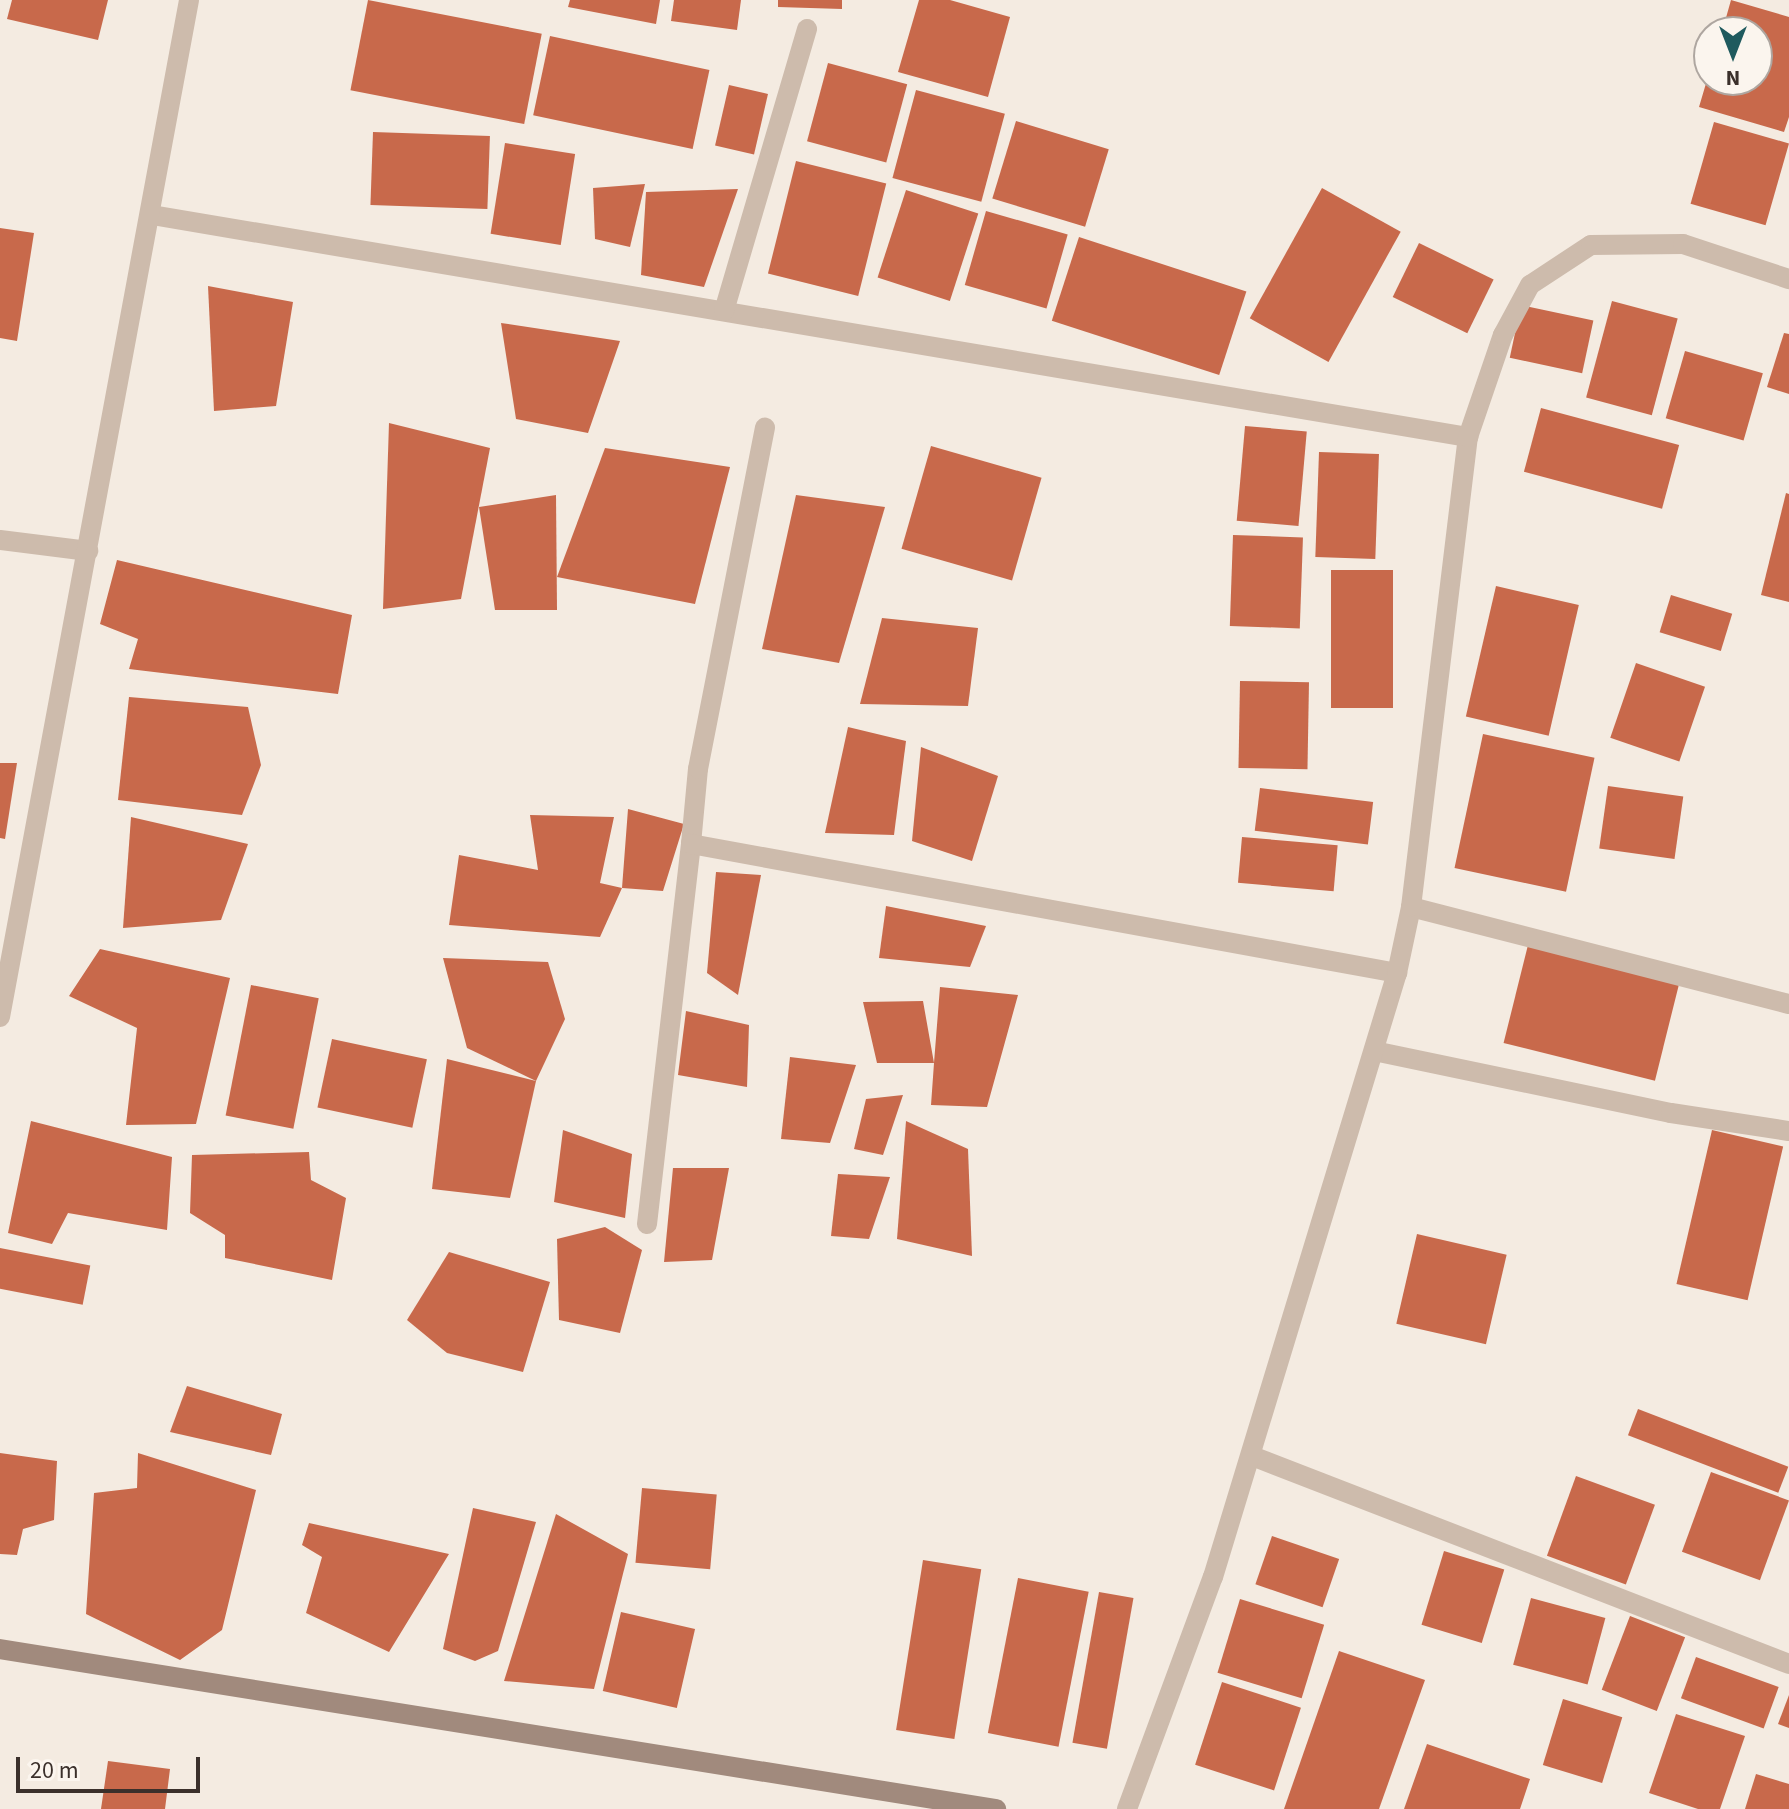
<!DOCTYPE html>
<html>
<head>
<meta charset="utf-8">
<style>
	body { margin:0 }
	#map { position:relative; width:1789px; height:1809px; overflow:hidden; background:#f4ebe1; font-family:"Source Sans 3",sans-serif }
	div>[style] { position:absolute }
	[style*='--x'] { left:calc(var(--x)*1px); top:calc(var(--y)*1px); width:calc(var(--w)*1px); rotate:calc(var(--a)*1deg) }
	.building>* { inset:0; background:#c8694b; transform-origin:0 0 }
	.street>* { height:20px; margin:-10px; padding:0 10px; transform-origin:10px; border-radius:10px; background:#cdbbac }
	.secondary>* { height:20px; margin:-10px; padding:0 10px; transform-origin:10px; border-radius:10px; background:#a18a7d }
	span { translate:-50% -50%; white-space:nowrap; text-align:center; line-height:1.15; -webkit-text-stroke:7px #fbf5ee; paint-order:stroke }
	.north { position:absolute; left:1693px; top:16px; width:80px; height:80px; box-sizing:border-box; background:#fbf5ee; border:2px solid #aea6a0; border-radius:50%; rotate:180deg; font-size:22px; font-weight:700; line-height:32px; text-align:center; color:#3b302b }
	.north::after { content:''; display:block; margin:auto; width:28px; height:36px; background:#1f5a5e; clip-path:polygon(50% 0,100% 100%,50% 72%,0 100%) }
	.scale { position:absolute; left:16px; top:1757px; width:184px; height:36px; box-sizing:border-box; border:4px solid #3b302b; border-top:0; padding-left:10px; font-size:24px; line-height:28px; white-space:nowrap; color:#3b302b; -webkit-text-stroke:6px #fbf5ee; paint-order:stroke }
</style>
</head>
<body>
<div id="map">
	<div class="building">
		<i style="clip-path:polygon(12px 0,108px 0,98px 40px,7px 19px)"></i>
		<i style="left:368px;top:0;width:177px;height:92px;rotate:11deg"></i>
		<i style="clip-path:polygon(570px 0,660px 0,656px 24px,568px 7px)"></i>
		<i style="clip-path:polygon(674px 0,741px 0,737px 30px,671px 21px)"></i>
		<i style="clip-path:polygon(778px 0,842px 0,842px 9px,778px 7px)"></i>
		<i style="clip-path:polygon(919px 0,950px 0,1010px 17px,988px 97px,898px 72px)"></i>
		<i style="clip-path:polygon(1731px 0,1789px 17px,1789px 117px,1784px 132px,1699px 107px,1707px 80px,1757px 80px,1757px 32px,1722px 32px)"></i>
		<i style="left:550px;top:36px;width:163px;height:81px;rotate:12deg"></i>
		<i style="left:828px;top:63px;width:82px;height:81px;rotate:15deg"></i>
		<i style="left:729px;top:85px;width:40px;height:62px;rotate:13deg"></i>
		<i style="left:916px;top:90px;width:92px;height:91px;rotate:15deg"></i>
		<i style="left:1016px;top:121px;width:97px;height:81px;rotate:17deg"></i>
		<i style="left:1714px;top:122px;width:78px;height:85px;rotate:16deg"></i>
		<i style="left:373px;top:132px;width:117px;height:73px;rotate:2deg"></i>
		<i style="left:505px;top:143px;width:71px;height:92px;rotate:9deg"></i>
		<i style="left:796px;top:161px;width:93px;height:116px;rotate:14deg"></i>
		<i style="clip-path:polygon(645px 184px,630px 247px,595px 239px,593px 188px)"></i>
		<i style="left:1322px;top:188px;width:90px;height:149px;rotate:29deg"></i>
		<i style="clip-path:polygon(738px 189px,704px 287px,641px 275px,646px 192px)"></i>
		<i style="left:906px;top:190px;width:76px;height:92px;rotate:18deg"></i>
		<i style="left:986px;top:211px;width:85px;height:77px;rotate:16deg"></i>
		<i style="clip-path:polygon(0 228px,34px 233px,17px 341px,0 338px)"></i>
		<i style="left:1079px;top:237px;width:176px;height:88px;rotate:18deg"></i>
		<i style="left:1419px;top:243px;width:83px;height:60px;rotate:26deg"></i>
		<i style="clip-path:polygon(208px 286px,293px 302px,276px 406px,214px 411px)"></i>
		<i style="left:1612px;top:301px;width:68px;height:100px;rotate:15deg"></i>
		<i style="left:1521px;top:305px;width:74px;height:54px;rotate:12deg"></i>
		<i style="clip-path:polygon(501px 323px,620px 341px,588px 433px,516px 419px)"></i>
		<i style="clip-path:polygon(1784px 333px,1789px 334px,1789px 394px,1767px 387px)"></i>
		<i style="left:1685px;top:351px;width:81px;height:70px;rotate:16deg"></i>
		<i style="left:1541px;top:408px;width:143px;height:66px;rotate:15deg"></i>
		<i style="clip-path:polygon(389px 423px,490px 448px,461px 599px,383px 609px)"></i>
		<i style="left:1245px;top:426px;width:62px;height:95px;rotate:5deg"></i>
		<i style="left:931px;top:446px;width:115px;height:107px;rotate:16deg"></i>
		<i style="clip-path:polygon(605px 448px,730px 467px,695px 604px,557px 577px)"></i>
		<i style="left:1319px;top:452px;width:60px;height:105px;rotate:2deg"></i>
		<i style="clip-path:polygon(1786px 493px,1789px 494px,1789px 602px,1761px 595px)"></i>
		<i style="clip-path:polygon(556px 495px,557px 610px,495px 610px,479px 507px)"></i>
		<i style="clip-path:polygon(796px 495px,885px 507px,839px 663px,762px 649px)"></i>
		<i style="left:1233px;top:535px;width:70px;height:91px;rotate:2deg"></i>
		<i style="clip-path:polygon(117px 560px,352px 615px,338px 694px,129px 669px,138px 639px,100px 624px)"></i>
		<i style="left:1331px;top:570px;width:62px;height:138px"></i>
		<i style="left:1496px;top:586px;width:85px;height:134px;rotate:13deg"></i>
		<i style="left:1671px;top:595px;width:64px;height:39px;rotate:17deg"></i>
		<i style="clip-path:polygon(882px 618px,978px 628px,968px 706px,860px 704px)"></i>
		<i style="left:1636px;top:663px;width:73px;height:79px;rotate:19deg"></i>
		<i style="left:1240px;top:681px;width:69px;height:87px;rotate:1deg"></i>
		<i style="clip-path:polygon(129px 697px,248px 707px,261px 765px,242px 815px,118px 800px)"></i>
		<i style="clip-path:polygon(848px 727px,906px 741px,894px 835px,825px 833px)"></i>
		<i style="left:1483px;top:734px;width:114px;height:137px;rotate:12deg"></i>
		<i style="clip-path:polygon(921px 747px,998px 776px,972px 861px,912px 841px)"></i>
		<i style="clip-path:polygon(0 763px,17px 763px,5px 839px,0 838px)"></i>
		<i style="left:1608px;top:786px;width:76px;height:63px;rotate:8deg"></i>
		<i style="left:1260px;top:788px;width:114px;height:43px;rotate:7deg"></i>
		<i style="clip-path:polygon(628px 809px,684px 824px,663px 891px,622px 888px,600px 937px,449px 925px,459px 855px,538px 870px,530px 815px,614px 817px,600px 883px,622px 888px)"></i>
		<i style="clip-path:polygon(131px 817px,248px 844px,221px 920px,123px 928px)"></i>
		<i style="left:1242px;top:837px;width:96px;height:46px;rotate:5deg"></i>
		<i style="clip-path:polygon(716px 872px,761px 875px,738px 995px,707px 973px)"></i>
		<i style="clip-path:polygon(886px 906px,986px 926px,970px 967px,879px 958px)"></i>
		<i style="left:1528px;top:945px;width:156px;height:101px;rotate:14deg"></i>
		<i style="clip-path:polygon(100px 949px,230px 978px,196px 1124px,126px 1125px,137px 1028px,69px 996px)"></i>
		<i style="clip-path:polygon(443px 958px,548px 962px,565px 1019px,536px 1081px,467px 1048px)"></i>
		<i style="left:251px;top:985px;width:69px;height:133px;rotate:11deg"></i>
		<i style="clip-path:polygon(940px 987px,1018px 995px,987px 1107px,931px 1105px,934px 1063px,877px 1063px,863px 1002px,923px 1001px,934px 1063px)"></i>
		<i style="clip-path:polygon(686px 1011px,749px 1025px,747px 1087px,678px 1075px)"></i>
		<i style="left:332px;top:1039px;width:97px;height:70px;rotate:12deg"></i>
		<i style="clip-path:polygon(790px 1057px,856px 1065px,830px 1143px,781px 1139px)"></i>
		<i style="clip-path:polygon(447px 1059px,536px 1081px,510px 1198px,432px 1189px)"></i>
		<i style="clip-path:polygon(903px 1095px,883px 1155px,854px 1149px,866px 1099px)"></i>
		<i style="clip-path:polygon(31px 1121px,172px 1157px,167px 1230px,68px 1213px,52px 1244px,8px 1233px)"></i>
		<i style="clip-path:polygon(906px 1121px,968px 1149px,972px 1256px,897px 1239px)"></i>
		<i style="clip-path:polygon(563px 1130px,632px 1154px,625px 1218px,554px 1202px)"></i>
		<i style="left:1712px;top:1130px;width:73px;height:158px;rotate:13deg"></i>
		<i style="clip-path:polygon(309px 1152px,311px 1180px,346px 1198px,332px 1280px,225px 1258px,225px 1235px,190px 1213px,192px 1155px)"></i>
		<i style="clip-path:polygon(673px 1168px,729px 1168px,712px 1260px,664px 1262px)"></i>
		<i style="clip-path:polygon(838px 1174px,890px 1177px,869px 1239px,831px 1236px)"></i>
		<i style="clip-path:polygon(605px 1227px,642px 1250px,620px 1333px,559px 1320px,557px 1239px)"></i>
		<i style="left:1417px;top:1234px;width:92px;height:92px;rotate:13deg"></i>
		<i style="left:0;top:1248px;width:92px;height:40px;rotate:11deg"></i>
		<i style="clip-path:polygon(449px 1252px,550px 1282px,523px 1372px,447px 1353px,407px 1320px)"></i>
		<i style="clip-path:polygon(187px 1386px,282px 1414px,271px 1455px,170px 1432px)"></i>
		<i style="left:1638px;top:1409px;width:161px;height:28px;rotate:21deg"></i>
		<i style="clip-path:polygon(0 1453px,57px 1461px,54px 1520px,23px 1529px,17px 1555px,0 1554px)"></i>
		<i style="clip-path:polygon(138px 1453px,256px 1490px,222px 1630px,180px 1660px,86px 1614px,94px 1493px,137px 1488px)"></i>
		<i style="left:1711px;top:1472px;width:83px;height:85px;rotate:20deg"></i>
		<i style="left:1576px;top:1476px;width:84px;height:85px;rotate:20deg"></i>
		<i style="left:642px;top:1488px;width:75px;height:75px;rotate:5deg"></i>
		<i style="clip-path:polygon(473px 1508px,536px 1522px,498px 1651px,475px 1661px,443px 1649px)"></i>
		<i style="clip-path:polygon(556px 1514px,628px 1554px,594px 1689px,504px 1681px)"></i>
		<i style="clip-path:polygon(309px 1523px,449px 1554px,389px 1652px,306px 1613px,322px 1557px,302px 1545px)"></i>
		<i style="left:1272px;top:1536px;width:71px;height:51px;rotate:19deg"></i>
		<i style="left:1444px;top:1551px;width:63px;height:77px;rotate:17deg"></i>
		<i style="left:923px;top:1560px;width:59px;height:172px;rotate:9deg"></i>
		<i style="left:1018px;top:1578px;width:72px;height:158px;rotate:11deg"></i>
		<i style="left:1099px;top:1592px;width:35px;height:153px;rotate:10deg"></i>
		<i style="left:1531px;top:1598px;width:77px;height:69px;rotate:15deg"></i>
		<i style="left:1240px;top:1599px;width:88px;height:77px;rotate:17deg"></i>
		<i style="left:621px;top:1612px;width:76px;height:81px;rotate:13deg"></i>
		<i style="left:1630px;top:1616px;width:59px;height:79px;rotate:21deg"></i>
		<i style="clip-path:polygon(1339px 1651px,1425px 1680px,1379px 1809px,1284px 1809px)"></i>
		<i style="left:1696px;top:1657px;width:88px;height:44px;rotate:20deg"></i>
		<i style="left:1222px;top:1682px;width:83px;height:87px;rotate:18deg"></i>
		<i style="clip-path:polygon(1789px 1695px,1789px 1728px,1778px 1724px)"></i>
		<i style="left:1563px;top:1699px;width:62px;height:69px;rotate:17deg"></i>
		<i style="clip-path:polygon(1676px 1714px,1745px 1736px,1720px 1809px,1698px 1809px,1649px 1793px)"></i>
		<i style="clip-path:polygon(1427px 1744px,1530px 1779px,1520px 1809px,1404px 1809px)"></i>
		<i style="clip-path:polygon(108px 1761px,170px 1769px,165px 1809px,101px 1809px)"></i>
		<i style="clip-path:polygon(1756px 1774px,1789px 1784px,1789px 1809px,1745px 1809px)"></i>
	</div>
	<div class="street">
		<i style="--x:152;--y:215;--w:1335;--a:9.58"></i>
		<i style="--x:724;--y:311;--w:294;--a:-73.6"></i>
		<i style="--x:0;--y:540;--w:89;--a:7.1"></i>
		<i style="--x:691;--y:844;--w:75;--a:-84.7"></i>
		<i style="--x:698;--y:769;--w:348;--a:-78.9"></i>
		<i style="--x:1411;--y:907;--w:390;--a:14.4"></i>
		<i style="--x:0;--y:1017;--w:1034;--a:-79.47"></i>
		<i style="--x:1374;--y:1051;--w:303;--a:11.8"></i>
		<i style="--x:1671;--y:1113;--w:119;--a:8.7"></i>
		<i style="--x:647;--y:1224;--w:383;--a:-83.4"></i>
		<i style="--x:691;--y:844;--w:718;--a:10.35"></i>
		<i style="--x:1252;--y:1456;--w:576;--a:21.17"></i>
		<i style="--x:1127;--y:1809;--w:247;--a:-69.7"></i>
		<i style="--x:1213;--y:1577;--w:631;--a:-73.06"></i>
		<i style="--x:1397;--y:973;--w:67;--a:-78"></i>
		<i style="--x:1411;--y:907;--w:473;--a:-83.1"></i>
		<i style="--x:1468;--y:437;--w:108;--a:-71.1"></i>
		<i style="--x:1503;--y:335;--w:57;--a:-61.6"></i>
		<i style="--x:1530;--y:285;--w:73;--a:-33.3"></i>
		<i style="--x:1591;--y:245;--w:92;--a:-0.6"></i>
		<i style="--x:1683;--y:244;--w:112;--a:18.3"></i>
	</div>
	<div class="secondary">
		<i style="--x:0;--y:1649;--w:1009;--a:9.13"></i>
	</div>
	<div class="north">N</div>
	<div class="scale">20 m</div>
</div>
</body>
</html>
